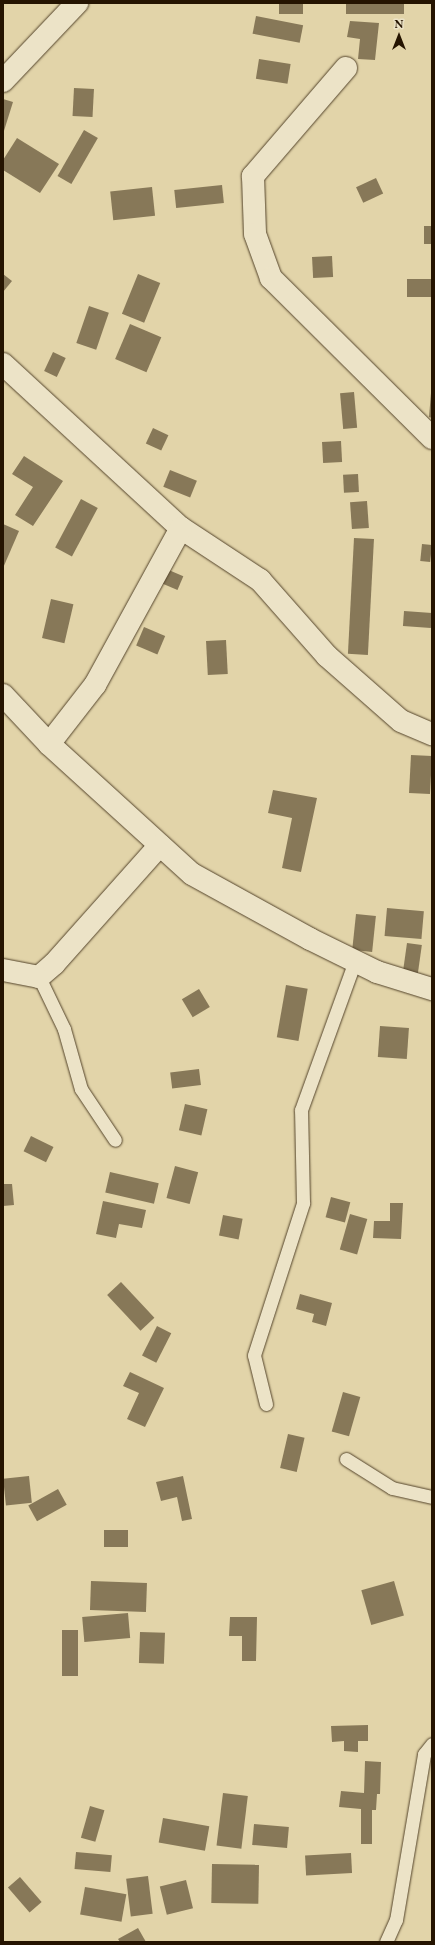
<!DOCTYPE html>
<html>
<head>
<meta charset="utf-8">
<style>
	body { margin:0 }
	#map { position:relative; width:435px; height:1945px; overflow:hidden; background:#e2d4a9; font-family:"EB Garamond",serif }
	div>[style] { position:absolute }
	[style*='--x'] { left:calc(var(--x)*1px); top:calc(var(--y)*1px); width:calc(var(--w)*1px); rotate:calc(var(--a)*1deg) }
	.building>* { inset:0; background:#877858; transform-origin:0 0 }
	.roads { filter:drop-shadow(0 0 1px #54442b) drop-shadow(0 0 1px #54442b) }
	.service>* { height:13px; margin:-6.5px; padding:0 6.5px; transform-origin:6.5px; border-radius:6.5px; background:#ece3c7 }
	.minor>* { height:22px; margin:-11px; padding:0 11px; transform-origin:11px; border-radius:11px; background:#ece3c7 }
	span { translate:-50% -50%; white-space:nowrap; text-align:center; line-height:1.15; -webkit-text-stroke:3.5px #ece3c7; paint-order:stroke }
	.frame { position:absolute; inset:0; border:4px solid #251401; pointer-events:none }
	.north { position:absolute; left:379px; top:16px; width:40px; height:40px; -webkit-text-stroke:3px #ece3c7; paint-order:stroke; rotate:0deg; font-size:11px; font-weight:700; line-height:16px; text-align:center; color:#251401 }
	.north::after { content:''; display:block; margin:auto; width:14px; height:18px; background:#251401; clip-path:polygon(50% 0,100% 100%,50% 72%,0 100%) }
</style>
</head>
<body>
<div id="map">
	<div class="building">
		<i style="left:279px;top:3px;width:24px;height:11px"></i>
		<i style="left:346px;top:3px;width:58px;height:11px"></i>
		<i style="left:256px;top:16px;width:48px;height:18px;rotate:11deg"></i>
		<i style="clip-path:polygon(350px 21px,379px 23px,375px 60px,358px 59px,360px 39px,347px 37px)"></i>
		<i style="left:259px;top:59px;width:32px;height:20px;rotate:9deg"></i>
		<i style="left:74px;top:88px;width:20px;height:28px;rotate:3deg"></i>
		<i style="clip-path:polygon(3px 99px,13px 102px,3px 134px)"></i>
		<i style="left:84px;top:130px;width:16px;height:53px;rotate:30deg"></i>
		<i style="clip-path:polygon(17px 138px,59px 164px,40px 193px,3px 170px,3px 160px)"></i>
		<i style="left:376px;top:178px;width:17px;height:22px;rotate:65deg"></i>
		<i style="left:222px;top:185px;width:18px;height:48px;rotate:84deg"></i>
		<i style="left:152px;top:187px;width:29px;height:42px;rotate:84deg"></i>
		<i style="left:424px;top:226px;width:8px;height:18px"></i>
		<i style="left:332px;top:256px;width:21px;height:20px;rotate:87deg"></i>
		<i style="clip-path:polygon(3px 274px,12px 281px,3px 292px)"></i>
		<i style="left:138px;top:274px;width:24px;height:43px;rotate:22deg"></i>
		<i style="left:432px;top:279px;width:18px;height:25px;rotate:90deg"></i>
		<i style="left:89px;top:306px;width:21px;height:39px;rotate:19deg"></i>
		<i style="left:130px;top:324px;width:34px;height:38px;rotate:23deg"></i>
		<i style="left:53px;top:352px;width:14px;height:21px;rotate:25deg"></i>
		<i style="left:354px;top:392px;width:36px;height:14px;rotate:85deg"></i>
		<i style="clip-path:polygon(431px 393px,432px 393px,432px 418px,429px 417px)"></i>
		<i style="left:153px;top:428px;width:17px;height:17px;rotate:25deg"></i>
		<i style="left:341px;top:441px;width:21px;height:19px;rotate:87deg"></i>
		<i style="clip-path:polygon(24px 456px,63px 481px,33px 526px,15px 515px,33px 487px,12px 474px)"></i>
		<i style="left:170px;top:470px;width:29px;height:18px;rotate:22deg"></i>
		<i style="left:358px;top:474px;width:18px;height:15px;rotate:87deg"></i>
		<i style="left:81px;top:499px;width:19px;height:55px;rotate:28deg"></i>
		<i style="left:367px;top:501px;width:27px;height:17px;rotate:86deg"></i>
		<i style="clip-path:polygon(3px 524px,19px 531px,3px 568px)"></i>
		<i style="left:354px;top:538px;width:20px;height:116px;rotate:3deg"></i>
		<i style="left:422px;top:544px;width:10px;height:17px;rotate:6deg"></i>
		<i style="left:164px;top:568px;width:21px;height:15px;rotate:23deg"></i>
		<i style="left:51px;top:599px;width:23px;height:40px;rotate:13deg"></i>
		<i style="left:404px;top:611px;width:28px;height:15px;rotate:4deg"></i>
		<i style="left:144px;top:627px;width:23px;height:20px;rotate:23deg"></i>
		<i style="left:226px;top:640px;width:34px;height:20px;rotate:87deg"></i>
		<i style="left:411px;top:755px;width:21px;height:38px;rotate:3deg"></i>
		<i style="clip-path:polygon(273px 790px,317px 798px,301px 872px,282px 868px,292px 818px,268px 813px)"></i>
		<i style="left:387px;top:908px;width:37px;height:28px;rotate:5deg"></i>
		<i style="left:356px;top:914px;width:20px;height:36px;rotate:6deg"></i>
		<i style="left:407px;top:943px;width:15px;height:29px;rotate:8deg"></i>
		<i style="left:286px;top:985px;width:22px;height:53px;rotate:10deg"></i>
		<i style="left:199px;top:989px;width:21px;height:20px;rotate:59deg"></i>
		<i style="left:380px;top:1026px;width:29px;height:31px;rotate:4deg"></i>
		<i style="left:199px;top:1069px;width:16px;height:29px;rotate:83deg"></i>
		<i style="left:185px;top:1104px;width:23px;height:27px;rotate:13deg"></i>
		<i style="left:31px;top:1136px;width:25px;height:17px;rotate:26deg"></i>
		<i style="left:175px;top:1166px;width:24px;height:33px;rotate:15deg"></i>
		<i style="left:110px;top:1172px;width:50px;height:21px;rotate:13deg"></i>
		<i style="clip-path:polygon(3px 1184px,12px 1184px,14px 1205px,3px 1206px)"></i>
		<i style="left:331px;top:1197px;width:20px;height:21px;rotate:15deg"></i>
		<i style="clip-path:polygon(103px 1201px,146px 1210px,142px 1228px,119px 1224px,116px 1238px,96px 1234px)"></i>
		<i style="clip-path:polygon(390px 1203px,403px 1203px,401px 1239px,373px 1238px,374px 1221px,390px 1221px)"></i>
		<i style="left:350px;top:1214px;width:18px;height:37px;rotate:16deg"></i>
		<i style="left:223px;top:1215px;width:20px;height:21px;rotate:11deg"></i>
		<i style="left:121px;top:1282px;width:49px;height:19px;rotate:47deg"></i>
		<i style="clip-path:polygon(300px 1294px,332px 1303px,326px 1326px,312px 1322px,314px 1314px,296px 1309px)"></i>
		<i style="left:157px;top:1326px;width:16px;height:33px;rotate:27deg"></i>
		<i style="clip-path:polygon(130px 1372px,164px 1388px,145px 1427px,127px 1419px,139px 1393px,123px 1386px)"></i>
		<i style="left:343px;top:1392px;width:18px;height:41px;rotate:16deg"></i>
		<i style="left:288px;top:1434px;width:17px;height:35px;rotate:13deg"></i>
		<i style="left:29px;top:1476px;width:27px;height:26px;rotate:84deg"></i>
		<i style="clip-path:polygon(183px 1476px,192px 1519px,182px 1521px,177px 1497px,161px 1501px,156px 1482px)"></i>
		<i style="left:58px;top:1489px;width:18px;height:34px;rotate:61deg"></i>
		<i style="left:104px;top:1530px;width:24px;height:17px"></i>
		<i style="left:91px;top:1581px;width:56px;height:29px;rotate:2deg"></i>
		<i style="left:394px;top:1581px;width:36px;height:34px;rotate:74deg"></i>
		<i style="left:128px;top:1613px;width:25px;height:46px;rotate:85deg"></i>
		<i style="clip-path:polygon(230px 1617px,257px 1617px,256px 1661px,242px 1661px,242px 1636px,229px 1636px)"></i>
		<i style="left:62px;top:1630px;width:16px;height:46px"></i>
		<i style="left:140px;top:1632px;width:25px;height:31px;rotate:2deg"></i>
		<i style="clip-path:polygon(368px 1725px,368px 1741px,358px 1741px,358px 1752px,344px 1751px,344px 1741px,332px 1742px,331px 1726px)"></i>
		<i style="clip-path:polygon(365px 1761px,381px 1762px,380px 1794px,377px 1794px,376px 1810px,372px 1810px,372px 1844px,361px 1844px,361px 1809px,339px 1807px,341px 1791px,364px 1793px)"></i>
		<i style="left:223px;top:1793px;width:25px;height:53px;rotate:7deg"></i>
		<i style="left:90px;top:1806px;width:15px;height:33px;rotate:16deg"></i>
		<i style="left:163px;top:1818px;width:47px;height:25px;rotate:10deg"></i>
		<i style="left:254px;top:1824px;width:35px;height:21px;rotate:5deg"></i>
		<i style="left:76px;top:1852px;width:36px;height:17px;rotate:5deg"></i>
		<i style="left:351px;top:1853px;width:20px;height:46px;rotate:87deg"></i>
		<i style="left:212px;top:1864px;width:47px;height:39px;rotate:1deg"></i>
		<i style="left:148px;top:1876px;width:38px;height:22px;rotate:83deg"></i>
		<i style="left:20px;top:1877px;width:33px;height:16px;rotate:49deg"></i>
		<i style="left:186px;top:1880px;width:29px;height:27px;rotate:76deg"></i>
		<i style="left:85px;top:1887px;width:42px;height:28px;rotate:10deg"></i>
		<i style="clip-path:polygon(138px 1928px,146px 1942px,120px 1942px,118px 1939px)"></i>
	</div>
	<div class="roads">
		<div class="service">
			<i style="--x:39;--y:977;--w:58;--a:64.3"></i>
			<i style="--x:64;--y:1029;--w:62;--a:74.2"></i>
			<i style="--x:81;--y:1089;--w:61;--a:56.3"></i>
			<i style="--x:266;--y:1404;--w:50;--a:-103.8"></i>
			<i style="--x:254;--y:1355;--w:160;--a:-72.1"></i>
			<i style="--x:303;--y:1203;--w:93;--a:-91.2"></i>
			<i style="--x:301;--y:1110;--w:158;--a:-70.1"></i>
			<i style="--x:346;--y:1459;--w:54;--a:32.2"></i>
			<i style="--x:392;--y:1488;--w:41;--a:12.7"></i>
			<i style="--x:386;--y:1942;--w:24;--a:-66"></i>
			<i style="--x:396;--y:1920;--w:168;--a:-80.4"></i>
			<i style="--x:424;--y:1754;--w:13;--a:-51"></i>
		</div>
		<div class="minor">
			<i style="--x:346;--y:68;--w:143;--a:130.7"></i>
			<i style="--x:253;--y:176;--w:58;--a:88"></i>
			<i style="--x:255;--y:234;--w:47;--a:70"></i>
			<i style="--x:271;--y:278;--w:227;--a:44.8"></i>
			<i style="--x:3;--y:81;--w:108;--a:-46.5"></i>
			<i style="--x:3;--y:364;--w:242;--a:42.7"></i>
			<i style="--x:181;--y:528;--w:95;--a:33.4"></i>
			<i style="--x:260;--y:580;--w:101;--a:48.6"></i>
			<i style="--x:327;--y:656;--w:98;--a:41.3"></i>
			<i style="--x:401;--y:721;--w:34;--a:23"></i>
			<i style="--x:3;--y:695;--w:67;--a:46.8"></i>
			<i style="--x:49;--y:744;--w:193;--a:42.3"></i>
			<i style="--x:192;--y:874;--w:135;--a:28.8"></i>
			<i style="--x:310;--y:939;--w:75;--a:26.2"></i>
			<i style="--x:377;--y:972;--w:58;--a:17.2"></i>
			<i style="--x:49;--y:744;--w:75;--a:-52.1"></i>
			<i style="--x:95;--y:685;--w:179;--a:-61.3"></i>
			<i style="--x:3;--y:970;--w:37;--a:11"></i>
			<i style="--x:39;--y:977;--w:20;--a:-41"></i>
			<i style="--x:54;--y:964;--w:159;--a:-48.3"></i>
		</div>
	</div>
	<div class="frame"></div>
	<div class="north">N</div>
</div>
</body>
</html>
